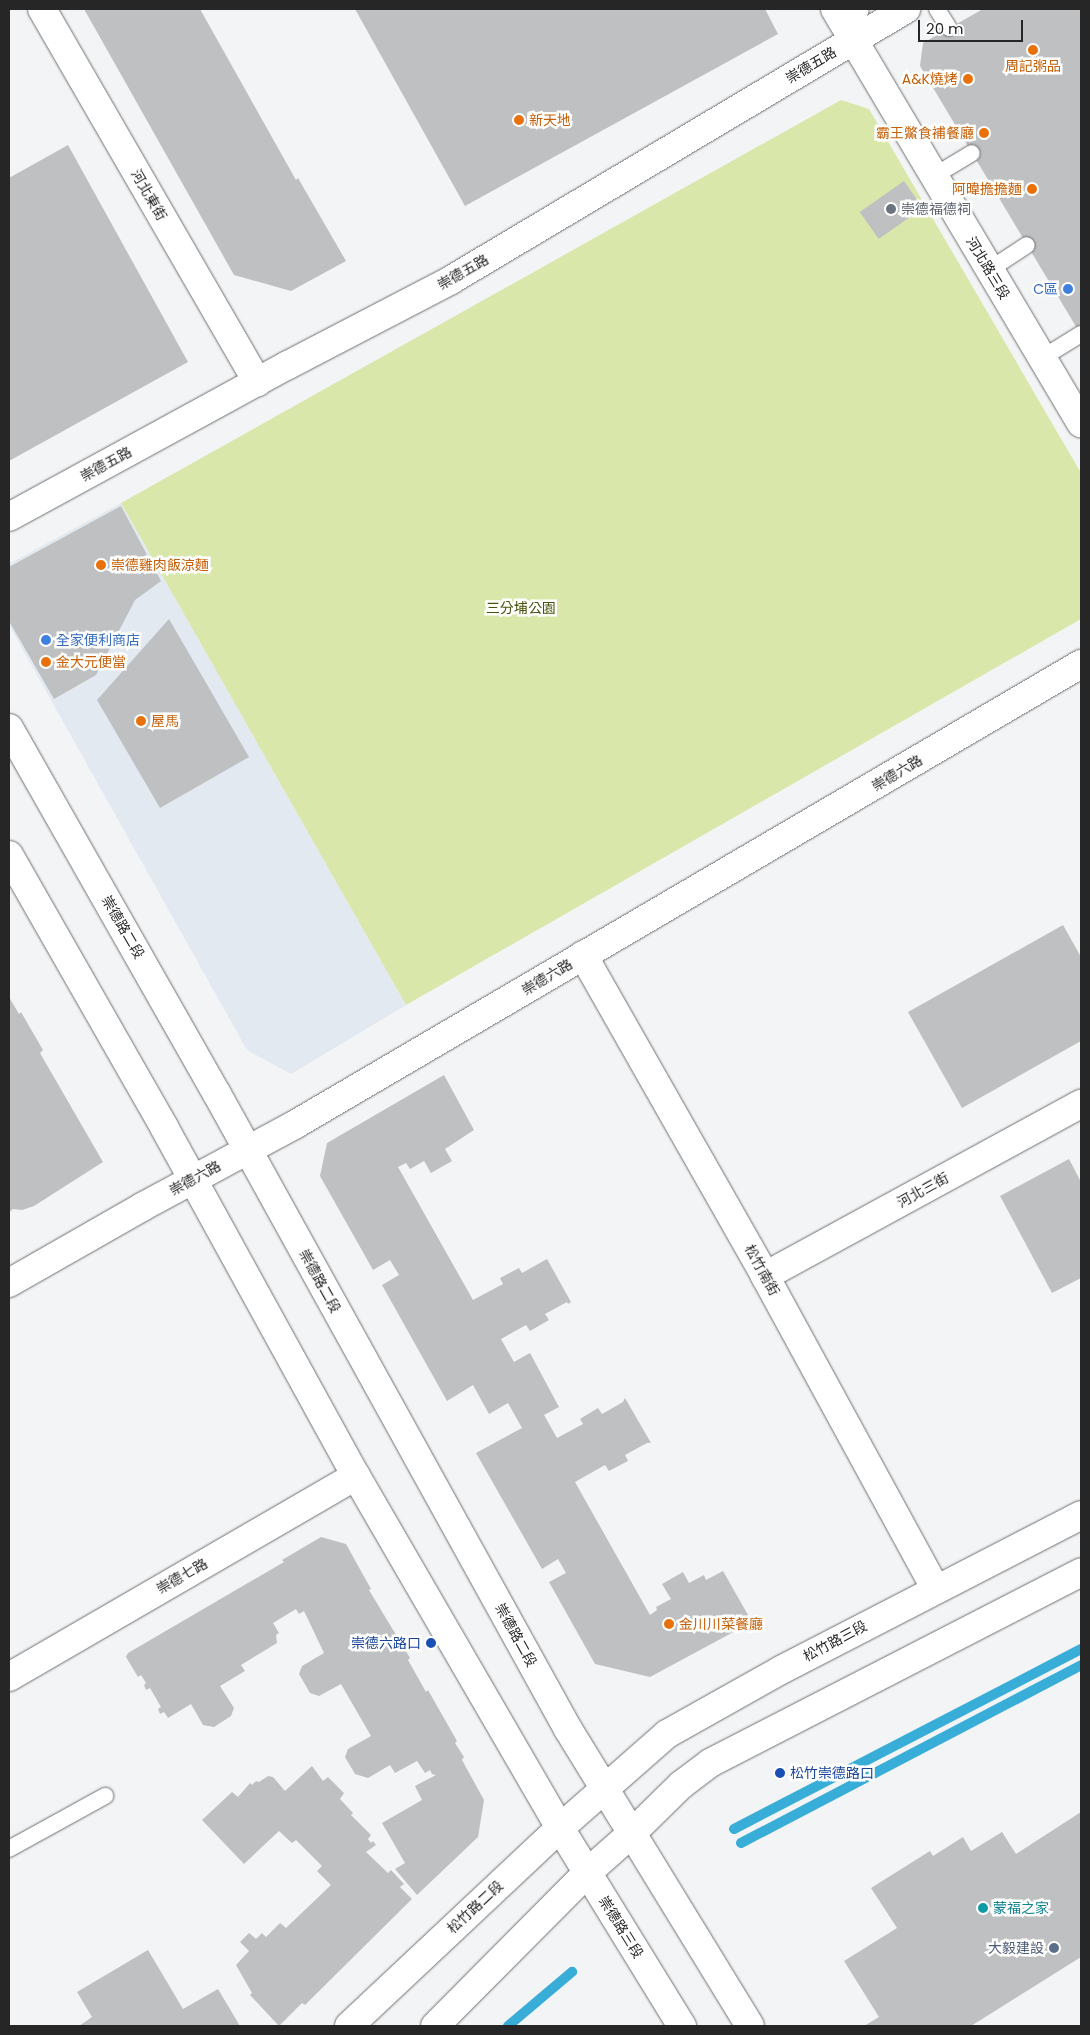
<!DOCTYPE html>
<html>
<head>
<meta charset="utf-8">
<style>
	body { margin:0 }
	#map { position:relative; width:1090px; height:2035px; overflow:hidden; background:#f3f4f6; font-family:Poppins,"Noto Sans TC",sans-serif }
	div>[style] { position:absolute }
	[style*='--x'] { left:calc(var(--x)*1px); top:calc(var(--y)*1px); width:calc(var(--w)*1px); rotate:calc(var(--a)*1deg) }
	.built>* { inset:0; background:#e2e9f0 }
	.green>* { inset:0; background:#dae7aa }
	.stream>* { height:10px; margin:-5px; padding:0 5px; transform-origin:5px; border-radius:5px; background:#38add8 }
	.building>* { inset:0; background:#bec0c1; transform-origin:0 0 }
	.roads { filter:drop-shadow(0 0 1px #6e7071) drop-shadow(0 0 1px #6e7071) }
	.lane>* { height:16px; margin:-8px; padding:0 8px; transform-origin:8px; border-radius:8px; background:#fff }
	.street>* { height:28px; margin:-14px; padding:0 14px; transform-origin:14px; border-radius:14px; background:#fff }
	.secondary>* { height:28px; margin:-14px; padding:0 14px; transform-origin:14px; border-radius:14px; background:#fff }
	.dots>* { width:14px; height:14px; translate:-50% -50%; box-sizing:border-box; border:2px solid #fff; border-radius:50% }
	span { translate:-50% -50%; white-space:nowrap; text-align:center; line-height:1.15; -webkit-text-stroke:5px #fff; paint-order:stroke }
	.street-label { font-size:14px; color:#262627 }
	.food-label { font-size:14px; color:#c56008 }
	.right { translate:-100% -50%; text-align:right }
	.left { translate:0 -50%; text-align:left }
	.worship-label { font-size:14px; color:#5b616d }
	.shop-label { font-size:14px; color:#366cbe }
	.park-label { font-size:14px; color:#49530e }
	.transit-label { font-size:14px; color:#164399 }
	.culture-label { font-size:14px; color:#0d838f }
	.service-label { font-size:14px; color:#4e5e75 }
	.frame { position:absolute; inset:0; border:10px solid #262627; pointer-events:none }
	.scale { position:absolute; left:918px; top:20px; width:105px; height:22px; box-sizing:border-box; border:2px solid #262627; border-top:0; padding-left:6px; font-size:15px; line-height:18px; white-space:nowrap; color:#262627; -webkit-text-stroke:4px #fff; paint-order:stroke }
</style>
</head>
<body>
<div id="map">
	<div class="built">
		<i style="clip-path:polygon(121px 503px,406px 1005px,291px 1074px,247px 1050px,9px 625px,9px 564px)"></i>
	</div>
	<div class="green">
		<i style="clip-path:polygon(841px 100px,869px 109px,1081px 473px,1081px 619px,406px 1005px,121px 503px)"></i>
	</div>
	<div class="stream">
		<i style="--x:734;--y:1829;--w:391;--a:-27.4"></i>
		<i style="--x:741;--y:1843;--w:384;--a:-27.6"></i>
		<i style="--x:508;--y:2026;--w:84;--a:-40.2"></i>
	</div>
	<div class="building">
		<i style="clip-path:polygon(84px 9px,200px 9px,296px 180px,298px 178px,346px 261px,291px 291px,234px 275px)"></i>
		<i style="clip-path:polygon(355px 9px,765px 9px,778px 34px,465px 206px)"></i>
		<i style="clip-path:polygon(983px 9px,1081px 9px,1081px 335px,920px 66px,923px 43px)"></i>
		<i style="clip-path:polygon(68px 145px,188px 362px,9px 461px,9px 178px)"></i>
		<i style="left:904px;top:181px;width:33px;height:54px;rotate:55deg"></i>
		<i style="clip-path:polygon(121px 506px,161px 581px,135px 600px,96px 675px,54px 699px,9px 621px,9px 567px)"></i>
		<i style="clip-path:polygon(169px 619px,249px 757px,160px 808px,97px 700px)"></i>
		<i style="clip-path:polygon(1063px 925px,1081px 957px,1081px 1041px,962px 1108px,908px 1012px)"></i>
		<i style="clip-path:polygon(9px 997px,19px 1014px,21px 1012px,43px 1050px,40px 1053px,103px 1162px,34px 1206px,22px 1210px,13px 1209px,9px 1212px)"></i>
		<i style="clip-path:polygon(444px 1075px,474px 1130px,445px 1149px,452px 1161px,431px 1173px,424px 1161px,410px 1169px,406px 1163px,398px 1167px,473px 1300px,503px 1284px,500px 1278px,519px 1268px,522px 1273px,547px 1259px,571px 1302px,568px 1304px,567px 1302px,545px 1314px,549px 1320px,530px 1331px,526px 1325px,501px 1339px,514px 1362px,530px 1353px,559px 1407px,544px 1415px,557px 1438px,583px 1424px,580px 1419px,598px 1408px,602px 1414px,623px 1402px,625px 1398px,651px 1443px,647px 1443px,625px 1455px,628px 1461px,609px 1471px,605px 1465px,575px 1482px,650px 1615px,657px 1610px,656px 1607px,671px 1599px,662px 1584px,683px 1572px,689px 1583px,704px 1575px,706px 1580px,723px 1571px,752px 1622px,650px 1677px,595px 1664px,549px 1582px,566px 1573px,558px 1559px,542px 1569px,476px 1453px,522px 1428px,508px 1403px,489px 1414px,473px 1385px,447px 1401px,382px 1285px,399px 1275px,390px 1260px,373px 1270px,320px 1176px,327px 1143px)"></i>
		<i style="clip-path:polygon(1069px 1159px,1081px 1182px,1081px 1278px,1052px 1293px,1000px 1196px)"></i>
		<i style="clip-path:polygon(321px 1537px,346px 1544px,371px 1589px,369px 1590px,410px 1658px,408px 1660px,426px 1692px,428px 1690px,457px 1741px,455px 1743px,464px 1757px,462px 1760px,484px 1800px,478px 1837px,417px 1895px,395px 1869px,405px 1863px,382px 1823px,422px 1800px,415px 1786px,436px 1775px,432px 1774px,430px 1770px,425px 1773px,417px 1761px,395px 1773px,390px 1765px,368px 1778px,355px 1774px,345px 1757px,348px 1749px,371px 1736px,341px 1684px,319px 1696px,310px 1693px,299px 1674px,302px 1666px,324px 1653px,304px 1611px,299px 1614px,296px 1609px,273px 1623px,279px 1633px,276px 1635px,277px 1643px,241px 1665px,245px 1671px,220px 1686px,234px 1708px,231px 1716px,214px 1727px,203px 1725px,191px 1704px,168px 1718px,164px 1712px,160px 1714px,158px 1709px,161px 1707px,150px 1688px,146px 1690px,144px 1685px,146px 1683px,141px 1675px,138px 1677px,126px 1657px,128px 1653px,284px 1562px,282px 1560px)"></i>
		<i style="clip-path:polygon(312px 1766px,323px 1781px,328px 1777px,344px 1793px,340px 1799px,353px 1813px,351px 1815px,371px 1835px,368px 1839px,371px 1843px,373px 1841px,376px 1845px,366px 1852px,388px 1873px,391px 1870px,404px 1884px,400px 1887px,412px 1899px,305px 2005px,302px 2003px,279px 2026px,250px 1995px,252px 1993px,236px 1965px,249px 1951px,240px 1942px,249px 1933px,256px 1939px,262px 1933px,266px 1937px,280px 1923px,286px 1928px,331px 1885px,317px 1871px,322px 1866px,296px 1840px,292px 1843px,279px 1831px,244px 1864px,202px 1820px,232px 1792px,238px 1797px,250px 1783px,252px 1785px,256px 1781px,259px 1782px,268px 1776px,273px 1777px,285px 1791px)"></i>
		<i style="clip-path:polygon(1081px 1812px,1081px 1957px,971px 2026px,864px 2026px,879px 2017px,844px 1961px,897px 1928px,871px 1888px,930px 1851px,933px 1856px,963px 1837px,971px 1851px,1002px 1832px,1016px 1854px)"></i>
		<i style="clip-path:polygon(148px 1950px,183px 2009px,218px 1989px,240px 2026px,79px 2026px,92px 2017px,77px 1992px)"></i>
	</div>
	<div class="roads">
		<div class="lane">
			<i style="--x:937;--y:9;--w:22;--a:58"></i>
			<i style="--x:853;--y:40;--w:32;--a:-76"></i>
			<i style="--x:934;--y:176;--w:44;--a:-31.2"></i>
			<i style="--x:989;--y:270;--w:45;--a:-33.3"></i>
			<i style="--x:1042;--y:358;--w:46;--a:-31.6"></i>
			<i style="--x:9;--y:1849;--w:110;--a:-28.9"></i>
		</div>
		<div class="street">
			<i style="--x:42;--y:9;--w:431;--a:60"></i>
			<i style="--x:835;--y:9;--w:482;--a:59.3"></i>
			<i style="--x:9;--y:517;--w:318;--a:-28.6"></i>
			<i style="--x:288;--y:365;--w:184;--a:-27.5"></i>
			<i style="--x:451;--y:280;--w:530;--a:-30.78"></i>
			<i style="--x:583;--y:955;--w:369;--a:60.4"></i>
			<i style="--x:765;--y:1276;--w:355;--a:61.4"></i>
			<i style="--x:765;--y:1276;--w:360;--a:-28.6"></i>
			<i style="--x:9;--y:1283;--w:153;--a:-29.7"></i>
			<i style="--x:142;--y:1207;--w:175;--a:-28.3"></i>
			<i style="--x:296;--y:1124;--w:910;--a:-30.37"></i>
			<i style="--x:9;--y:1677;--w:401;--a:-30.1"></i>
		</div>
		<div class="secondary">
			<i style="--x:9;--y:728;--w:421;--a:60.4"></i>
			<i style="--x:217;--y:1094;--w:726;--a:61.07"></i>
			<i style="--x:568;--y:1729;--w:348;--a:58.5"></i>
			<i style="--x:9;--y:855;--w:313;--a:60.3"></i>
			<i style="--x:164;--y:1127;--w:398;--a:61.2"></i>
			<i style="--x:356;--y:1476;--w:407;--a:59.9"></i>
			<i style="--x:560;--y:1828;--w:233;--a:58.4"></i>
			<i style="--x:349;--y:2026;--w:289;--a:-43.2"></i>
			<i style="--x:560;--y:1828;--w:142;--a:-41.3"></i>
			<i style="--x:667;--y:1734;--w:131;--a:-29.3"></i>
			<i style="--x:781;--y:1670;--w:338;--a:-27.3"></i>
			<i style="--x:435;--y:2026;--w:217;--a:-45.2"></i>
			<i style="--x:588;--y:1872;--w:57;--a:-41.5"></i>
			<i style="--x:631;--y:1834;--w:70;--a:-44.4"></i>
			<i style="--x:681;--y:1785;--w:36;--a:-37"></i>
			<i style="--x:710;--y:1763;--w:417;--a:-27.2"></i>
		</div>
	</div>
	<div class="dots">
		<i style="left:1033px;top:50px;background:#e8710a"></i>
		<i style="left:968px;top:79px;background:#e8710a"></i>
		<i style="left:519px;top:120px;background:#e8710a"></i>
		<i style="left:984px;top:133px;background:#e8710a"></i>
		<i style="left:1032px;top:189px;background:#e8710a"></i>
		<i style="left:891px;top:209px;background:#6b7280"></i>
		<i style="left:1068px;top:289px;background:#3f7fe0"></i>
		<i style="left:101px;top:565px;background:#e8710a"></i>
		<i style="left:46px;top:640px;background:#3f7fe0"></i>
		<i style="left:46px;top:662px;background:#e8710a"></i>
		<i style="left:141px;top:721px;background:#e8710a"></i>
		<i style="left:669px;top:1624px;background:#e8710a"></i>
		<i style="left:431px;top:1643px;background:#1a4fb4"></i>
		<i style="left:780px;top:1773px;background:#1a4fb4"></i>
		<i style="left:983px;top:1908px;background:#0f9aa8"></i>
		<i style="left:1054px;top:1948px;background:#5c6f8a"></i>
	</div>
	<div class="street-label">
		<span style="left:811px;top:65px;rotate:-31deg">崇德五路</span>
		<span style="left:149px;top:195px;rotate:60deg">河北東街</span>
		<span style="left:988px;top:268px;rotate:59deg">河北路三段</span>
		<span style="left:463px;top:272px;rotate:-30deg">崇德五路</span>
		<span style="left:106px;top:464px;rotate:-29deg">崇德五路</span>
		<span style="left:897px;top:773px;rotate:-31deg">崇德六路</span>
		<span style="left:123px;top:927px;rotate:60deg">崇德路二段</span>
		<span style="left:547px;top:977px;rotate:-31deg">崇德六路</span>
		<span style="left:195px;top:1178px;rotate:-29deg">崇德六路</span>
		<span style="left:923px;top:1190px;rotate:-29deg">河北三街</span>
		<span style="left:762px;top:1270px;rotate:61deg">松竹南街</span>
		<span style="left:320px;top:1281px;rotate:61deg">崇德路二段</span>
		<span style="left:182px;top:1576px;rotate:-30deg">崇德七路</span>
		<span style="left:516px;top:1635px;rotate:61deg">崇德路二段</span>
		<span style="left:835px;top:1641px;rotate:-28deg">松竹路三段</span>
		<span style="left:475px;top:1907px;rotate:-43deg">松竹路二段</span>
		<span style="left:621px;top:1927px;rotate:58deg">崇德路三段</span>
	</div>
	<div class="food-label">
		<span style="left:1033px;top:66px">周記粥品</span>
		<span class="right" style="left:958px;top:79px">A&amp;K燒烤</span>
		<span class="left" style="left:529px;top:120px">新天地</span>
		<span class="right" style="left:974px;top:133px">霸王鱉食補餐廳</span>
		<span class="right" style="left:1022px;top:189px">阿暐擔擔麵</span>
		<span class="left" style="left:111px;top:565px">崇德雞肉飯涼麵</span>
		<span class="left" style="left:56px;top:662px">金大元便當</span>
		<span class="left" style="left:151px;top:721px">屋馬</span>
		<span class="left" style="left:679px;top:1624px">金川川菜餐廳</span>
	</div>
	<div class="worship-label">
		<span class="left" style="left:901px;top:209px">崇德福德祠</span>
	</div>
	<div class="shop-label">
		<span class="right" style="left:1058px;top:289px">C區</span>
		<span class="left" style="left:56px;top:640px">全家便利商店</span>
	</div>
	<div class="park-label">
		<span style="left:521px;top:608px">三分埔公園</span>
	</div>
	<div class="transit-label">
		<span class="right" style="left:421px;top:1643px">崇德六路口</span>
		<span class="left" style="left:790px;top:1773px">松竹崇德路口</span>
	</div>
	<div class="culture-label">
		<span class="left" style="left:993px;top:1908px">蒙福之家</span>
	</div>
	<div class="service-label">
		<span class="right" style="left:1044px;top:1948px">大毅建設</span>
	</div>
	<div class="frame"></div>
	<div class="scale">20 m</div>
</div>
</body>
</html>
